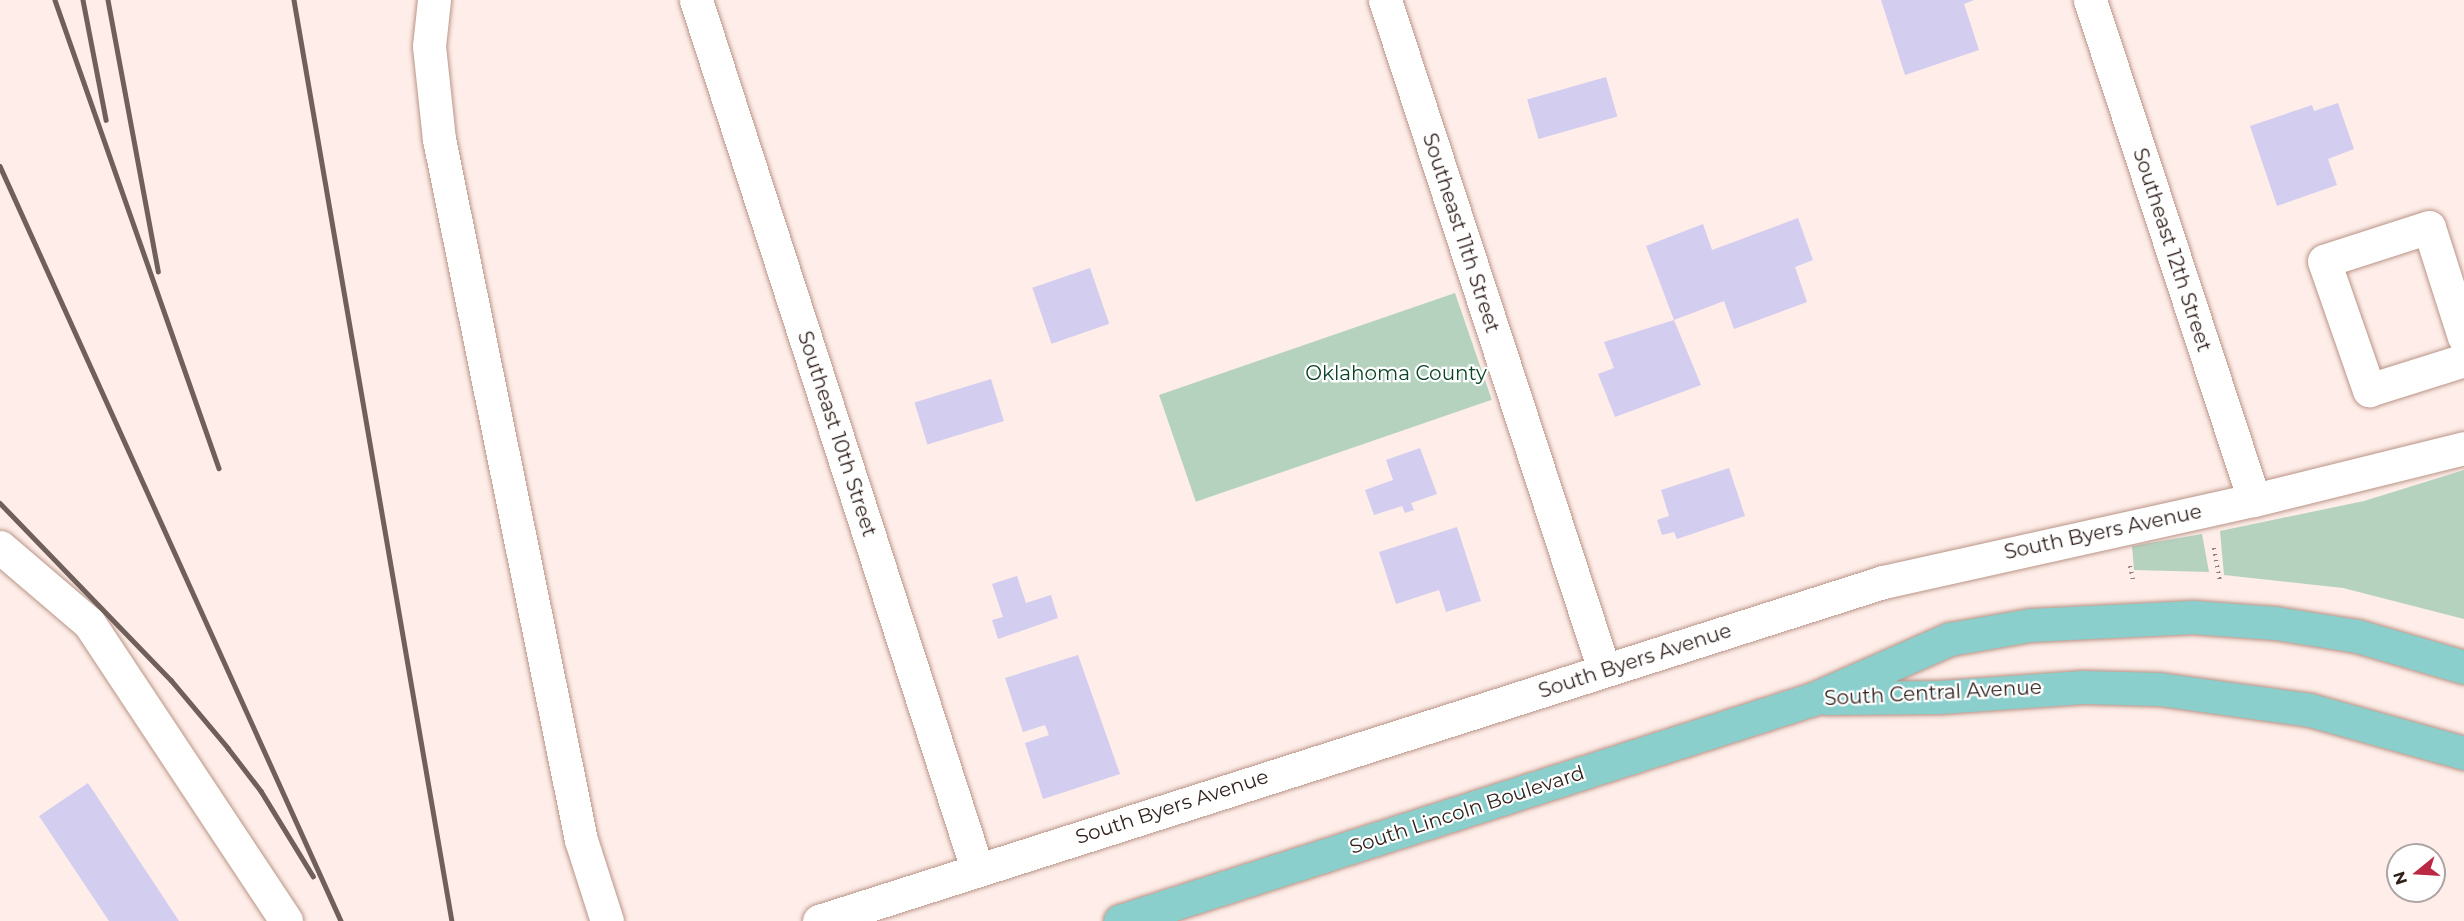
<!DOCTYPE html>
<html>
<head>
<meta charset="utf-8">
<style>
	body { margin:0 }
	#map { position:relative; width:2464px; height:921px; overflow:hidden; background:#feede8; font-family:Montserrat,sans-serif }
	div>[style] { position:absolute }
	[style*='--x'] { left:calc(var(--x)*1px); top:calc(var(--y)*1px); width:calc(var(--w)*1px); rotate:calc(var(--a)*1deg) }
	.green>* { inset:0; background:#b5d2bf; transform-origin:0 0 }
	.building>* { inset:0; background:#d3cdf0; transform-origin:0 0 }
	.path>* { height:4px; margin-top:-2px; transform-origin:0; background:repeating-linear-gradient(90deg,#8c7c77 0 1.5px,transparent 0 6px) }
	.roads { filter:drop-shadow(0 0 2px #b99487) drop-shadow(0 0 2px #b99487) }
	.minor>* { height:33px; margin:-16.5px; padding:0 16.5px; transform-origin:16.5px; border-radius:16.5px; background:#fff }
	.major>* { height:33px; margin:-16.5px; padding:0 16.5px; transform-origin:16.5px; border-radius:16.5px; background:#8bcfcd }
	.rail>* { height:4.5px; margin:-2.25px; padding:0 2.25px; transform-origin:2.25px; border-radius:2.25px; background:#70605b }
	span { translate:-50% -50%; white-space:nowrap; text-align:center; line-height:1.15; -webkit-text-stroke:4.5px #fff; paint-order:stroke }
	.street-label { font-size:20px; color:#2e1f1a }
	.park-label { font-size:20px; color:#0b4428 }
	.north { position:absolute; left:2386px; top:843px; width:60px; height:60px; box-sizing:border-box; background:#fff; border:2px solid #aba5a3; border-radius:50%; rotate:252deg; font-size:16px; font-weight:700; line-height:24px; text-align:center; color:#2e1f1a }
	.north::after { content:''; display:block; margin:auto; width:21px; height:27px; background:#ba2843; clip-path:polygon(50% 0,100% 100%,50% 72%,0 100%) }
</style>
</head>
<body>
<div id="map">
	<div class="green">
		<i style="left:1455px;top:293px;width:113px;height:313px;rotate:71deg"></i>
		<i style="clip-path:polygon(2464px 470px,2464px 619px,2343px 588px,2224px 575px,2220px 531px,2364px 501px)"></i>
		<i style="clip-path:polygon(2202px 534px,2209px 572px,2134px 570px,2132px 546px)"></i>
	</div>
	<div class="building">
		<i style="clip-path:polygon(1881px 0,1974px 0,1964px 4px,1979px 50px,1905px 75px)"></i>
		<i style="left:1606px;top:77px;width:41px;height:82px;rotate:74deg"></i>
		<i style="clip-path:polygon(2338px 103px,2354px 149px,2328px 159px,2337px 185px,2277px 206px,2250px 126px,2312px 105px,2314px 111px)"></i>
		<i style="clip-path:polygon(1798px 218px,1813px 260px,1795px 267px,1807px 302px,1734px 329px,1724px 301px,1674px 320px,1646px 246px,1703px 224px,1712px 250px)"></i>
		<i style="left:1090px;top:268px;width:59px;height:61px;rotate:71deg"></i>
		<i style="clip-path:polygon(1674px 320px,1701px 385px,1615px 417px,1598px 374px,1614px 368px,1604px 342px)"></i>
		<i style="left:991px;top:379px;width:44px;height:80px;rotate:73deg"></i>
		<i style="clip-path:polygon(1420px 448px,1437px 494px,1411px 503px,1414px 510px,1405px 513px,1402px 506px,1374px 515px,1365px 490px,1393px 480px,1386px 460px)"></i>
		<i style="clip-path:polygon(1729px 468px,1745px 516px,1677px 539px,1674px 532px,1662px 535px,1657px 520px,1669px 516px,1661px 490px)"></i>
		<i style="clip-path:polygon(1457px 527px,1481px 601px,1446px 612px,1439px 590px,1396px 604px,1379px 552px)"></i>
		<i style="clip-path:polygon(1017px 576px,1026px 603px,1051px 595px,1058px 618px,998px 639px,992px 620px,1003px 617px,992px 584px)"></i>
		<i style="clip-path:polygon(1078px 655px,1120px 774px,1043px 799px,1025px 743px,1049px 735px,1045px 725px,1023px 732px,1005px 678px)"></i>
		<i style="clip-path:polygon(88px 783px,179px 921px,109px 921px,39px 816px)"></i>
	</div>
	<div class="path">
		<i style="--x:2214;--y:548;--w:35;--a:80"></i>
		<i style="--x:2130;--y:566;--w:14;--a:78"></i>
	</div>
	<div class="roads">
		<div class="minor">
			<i style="--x:434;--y:0;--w:46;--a:96.2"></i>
			<i style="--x:429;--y:46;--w:94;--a:83.9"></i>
			<i style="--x:439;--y:139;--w:715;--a:78.55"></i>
			<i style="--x:581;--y:840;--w:85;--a:72.2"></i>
			<i style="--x:696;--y:0;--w:913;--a:72.08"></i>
			<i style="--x:1385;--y:0;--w:705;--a:71.9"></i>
			<i style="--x:2090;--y:0;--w:526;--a:71.84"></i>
			<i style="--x:2464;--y:337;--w:115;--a:-107.7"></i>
			<i style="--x:2429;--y:227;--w:110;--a:162.1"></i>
			<i style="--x:2324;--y:261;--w:137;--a:70.8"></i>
			<i style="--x:2369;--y:390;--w:100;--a:-17.5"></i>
			<i style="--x:0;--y:547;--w:117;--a:40.5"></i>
			<i style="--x:89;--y:623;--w:357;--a:56.5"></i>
			<i style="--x:819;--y:921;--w:1117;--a:-17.67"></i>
			<i style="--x:1883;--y:582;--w:380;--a:-12.5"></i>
			<i style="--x:2254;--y:500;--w:216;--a:-13.9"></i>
		</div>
		<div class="major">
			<i style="--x:1827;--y:698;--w:113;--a:-0.5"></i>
			<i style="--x:1940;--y:697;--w:143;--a:-4"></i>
			<i style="--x:2083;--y:687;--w:76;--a:1.5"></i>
			<i style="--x:2159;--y:689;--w:152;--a:7.9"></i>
			<i style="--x:2310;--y:710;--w:160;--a:15.6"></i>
			<i style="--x:1120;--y:921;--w:728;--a:-17.76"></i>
			<i style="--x:1813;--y:699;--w:150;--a:-23.7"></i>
			<i style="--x:1950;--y:639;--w:81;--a:-9.9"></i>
			<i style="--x:2030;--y:625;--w:163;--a:-2.8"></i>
			<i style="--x:2193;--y:617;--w:82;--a:4.2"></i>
			<i style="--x:2275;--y:623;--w:83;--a:9"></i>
			<i style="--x:2357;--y:636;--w:111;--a:16.2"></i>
		</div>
	</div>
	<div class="rail">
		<i style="--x:55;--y:0;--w:496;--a:70.7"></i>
		<i style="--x:83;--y:0;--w:122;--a:79.1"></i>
		<i style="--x:108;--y:0;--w:276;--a:79.5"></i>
		<i style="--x:294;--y:0;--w:934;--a:80.27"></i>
		<i style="--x:0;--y:166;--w:828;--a:65.69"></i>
		<i style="--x:0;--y:503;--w:246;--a:46"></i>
		<i style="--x:171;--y:680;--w:89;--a:50"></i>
		<i style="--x:228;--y:748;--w:54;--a:52.5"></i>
		<i style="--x:261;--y:791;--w:100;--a:58.5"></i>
	</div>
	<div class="street-label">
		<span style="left:1461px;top:233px;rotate:72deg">Southeast 11th Street</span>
		<span style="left:2172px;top:250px;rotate:72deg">Southeast 12th Street</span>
		<span style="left:837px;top:434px;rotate:72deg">Southeast 10th Street</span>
		<span style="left:2103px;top:532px;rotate:-12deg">South Byers Avenue</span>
		<span style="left:1635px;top:661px;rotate:-18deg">South Byers Avenue</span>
		<span style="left:1933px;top:693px;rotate:-3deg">South Central Avenue</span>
		<span style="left:1172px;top:807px;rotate:-18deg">South Byers Avenue</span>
		<span style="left:1467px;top:810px;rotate:-18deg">South Lincoln Boulevard</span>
	</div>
	<div class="park-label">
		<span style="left:1396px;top:373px">Oklahoma County</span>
	</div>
	<div class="north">N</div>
</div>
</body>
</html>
